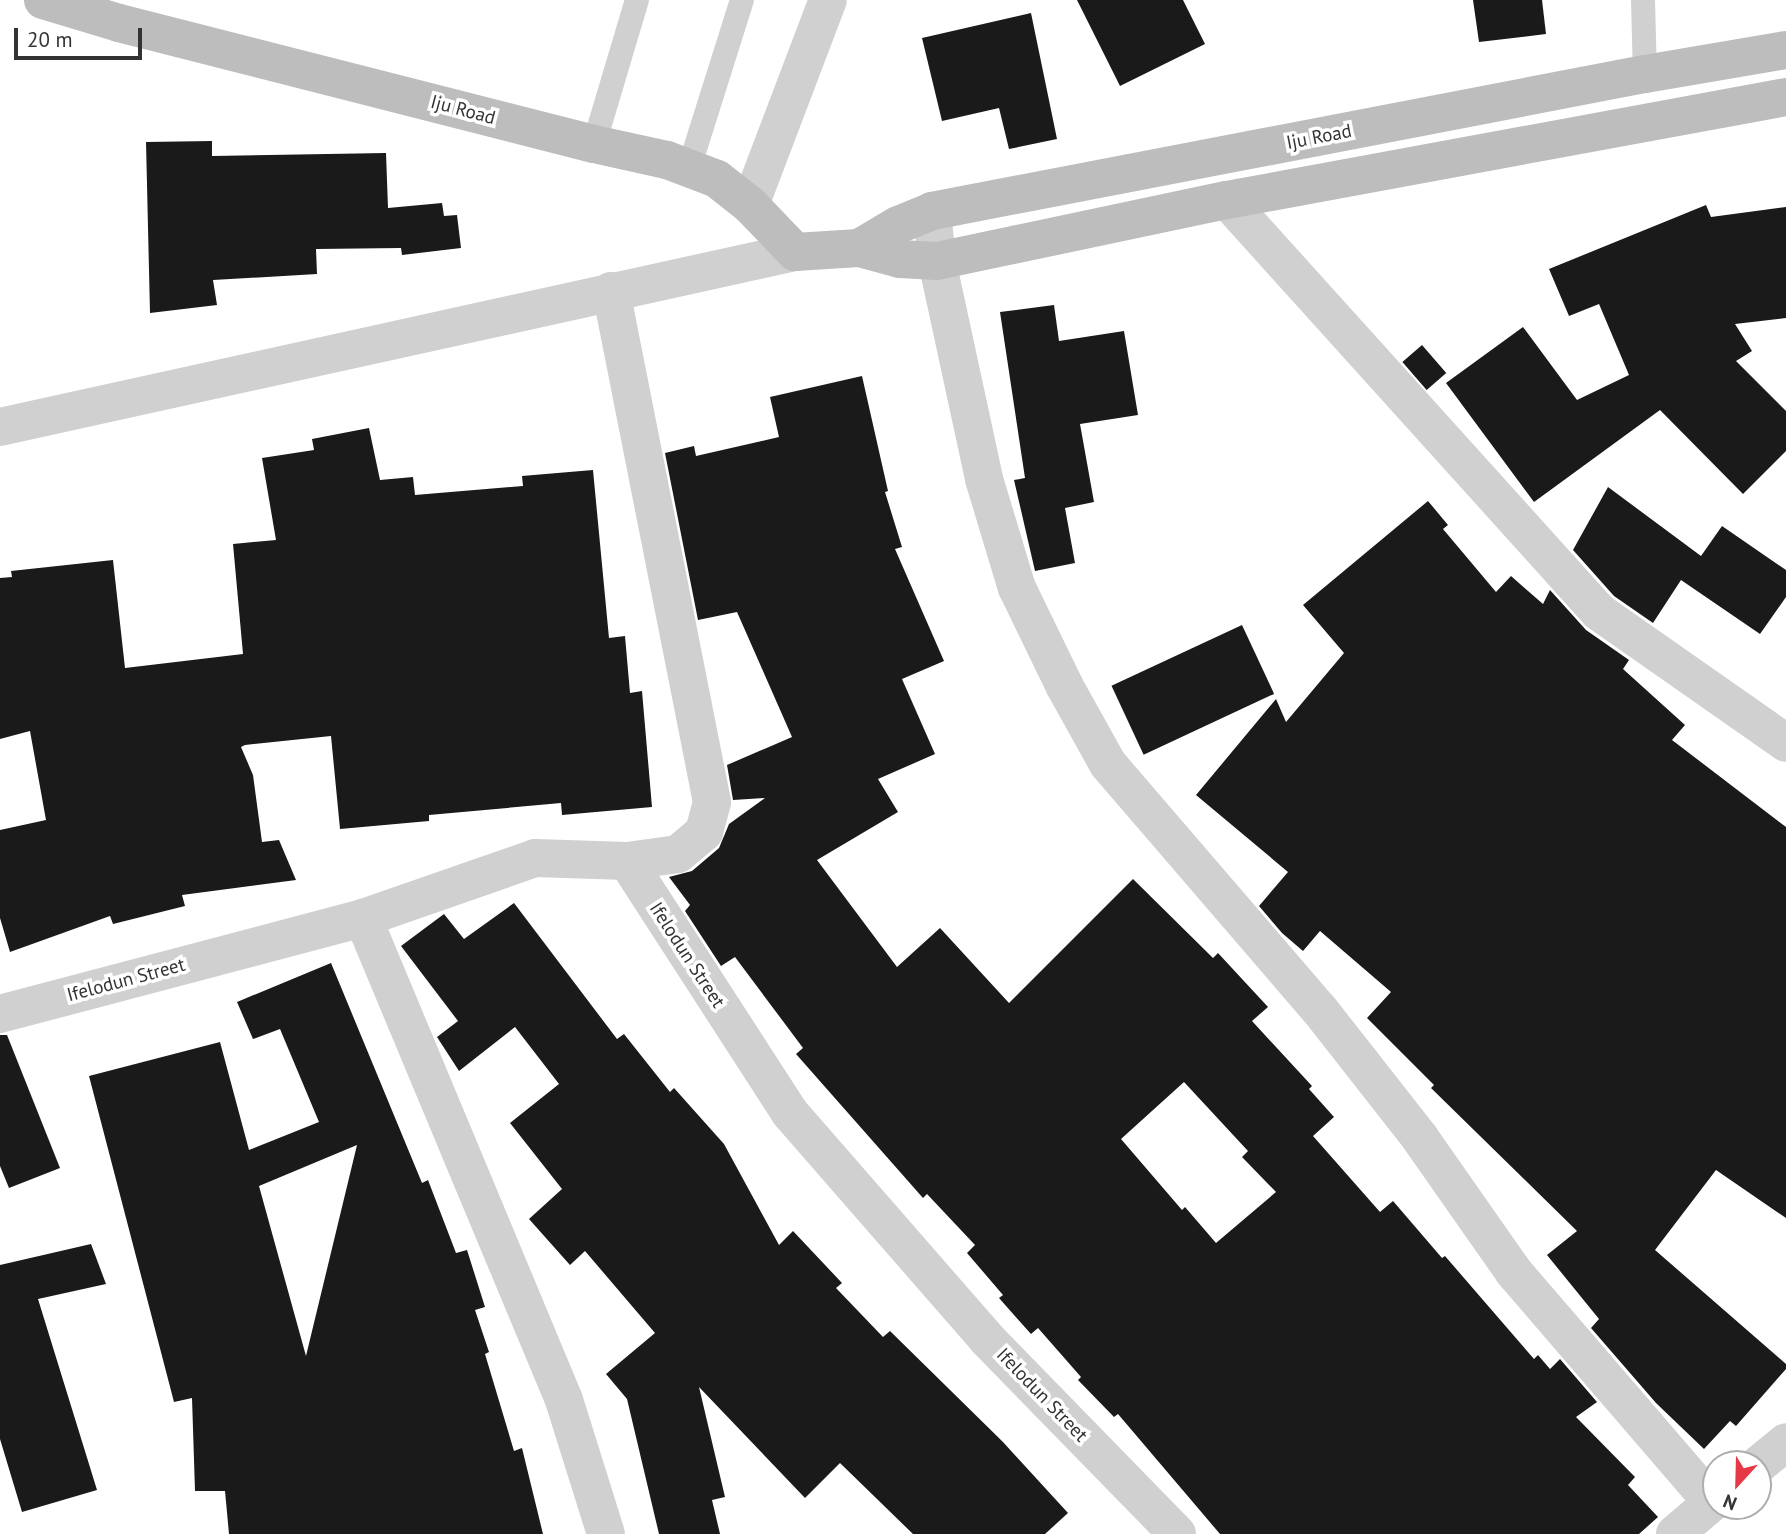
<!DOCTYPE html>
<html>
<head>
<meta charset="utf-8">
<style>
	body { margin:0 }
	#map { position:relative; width:1786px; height:1534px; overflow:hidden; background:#fff; font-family:"PT Sans",sans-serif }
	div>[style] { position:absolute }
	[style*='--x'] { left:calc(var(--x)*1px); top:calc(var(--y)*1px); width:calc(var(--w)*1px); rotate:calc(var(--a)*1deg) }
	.building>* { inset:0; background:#1a1a1a; transform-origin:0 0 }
	.service>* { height:24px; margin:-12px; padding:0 12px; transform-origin:12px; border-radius:12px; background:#d0d0d0 }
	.minor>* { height:38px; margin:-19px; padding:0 19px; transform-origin:19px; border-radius:19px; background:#d0d0d0 }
	.secondary>* { height:38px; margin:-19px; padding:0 19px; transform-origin:19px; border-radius:19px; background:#bdbdbd }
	span { translate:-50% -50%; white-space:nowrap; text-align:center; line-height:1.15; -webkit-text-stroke:7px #fff; paint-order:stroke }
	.street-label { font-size:19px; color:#333 }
	.north { position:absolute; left:1702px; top:1450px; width:70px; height:70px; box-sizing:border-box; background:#fff; border:2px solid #adadad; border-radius:50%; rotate:202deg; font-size:19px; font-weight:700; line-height:28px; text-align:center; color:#333 }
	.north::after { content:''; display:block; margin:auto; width:24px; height:32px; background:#e63946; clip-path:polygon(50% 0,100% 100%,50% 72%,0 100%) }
	.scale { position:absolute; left:14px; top:28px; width:128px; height:32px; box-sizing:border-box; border:4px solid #333; border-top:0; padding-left:9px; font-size:21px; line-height:24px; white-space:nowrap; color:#333; -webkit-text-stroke:5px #fff; paint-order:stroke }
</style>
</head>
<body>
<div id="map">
	<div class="building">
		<i style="clip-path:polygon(1077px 0,1183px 0,1205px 44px,1120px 86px)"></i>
		<i style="clip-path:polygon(1473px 0,1542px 0,1546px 34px,1479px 42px)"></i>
		<i style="clip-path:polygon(1031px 13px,1057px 139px,1009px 149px,999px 108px,942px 121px,922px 38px)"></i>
		<i style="clip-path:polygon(212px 141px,212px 156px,386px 153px,388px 208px,442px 203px,444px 216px,457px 215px,461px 248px,402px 255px,401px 248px,316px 249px,317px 274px,213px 280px,217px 305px,150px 313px,146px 142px)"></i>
		<i style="clip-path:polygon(1706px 205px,1711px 217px,1786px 207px,1786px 318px,1735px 324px,1752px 351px,1736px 361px,1786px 411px,1786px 451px,1743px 494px,1660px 410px,1534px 502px,1446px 383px,1523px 327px,1577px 400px,1629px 375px,1599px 304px,1569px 316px,1549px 269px)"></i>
		<i style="clip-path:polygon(1054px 305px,1059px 341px,1124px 331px,1138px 415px,1080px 424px,1094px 502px,1065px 508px,1075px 563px,1035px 571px,1014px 480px,1025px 478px,1000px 312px)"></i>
		<i style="left:1422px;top:345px;width:37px;height:26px;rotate:49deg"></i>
		<i style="clip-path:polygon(evenodd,862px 376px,888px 491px,885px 492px,902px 547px,895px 549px,944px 661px,902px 679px,935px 754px,878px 779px,898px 812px,817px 860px,897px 967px,940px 928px,1009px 1003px,1133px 879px,1213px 958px,1218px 953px,1268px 1007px,1252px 1021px,1312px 1086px,1309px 1089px,1334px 1117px,1313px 1136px,1380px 1212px,1393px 1201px,1442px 1258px,1445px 1256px,1534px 1359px,1538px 1355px,1550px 1369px,1560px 1359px,1597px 1402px,1576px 1417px,1635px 1477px,1628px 1485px,1658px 1517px,1639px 1534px,1220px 1534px,1118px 1414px,1114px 1417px,1078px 1380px,1081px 1377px,1038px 1328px,1031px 1334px,999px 1298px,1003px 1295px,967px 1253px,975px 1245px,927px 1194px,923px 1198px,796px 1054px,803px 1048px,735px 957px,721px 966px,685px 911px,690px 905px,669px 877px,692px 871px,719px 848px,729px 824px,765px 798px,733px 800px,727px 765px,792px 737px,737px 612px,698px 620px,665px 453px,694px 446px,696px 456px,779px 437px,770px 397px,862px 376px,1184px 1082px,1248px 1151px,1242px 1157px,1276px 1192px,1216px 1243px,1185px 1207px,1182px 1210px,1121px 1139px,1184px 1082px)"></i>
		<i style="clip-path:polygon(369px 428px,380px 480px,413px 477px,415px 495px,523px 486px,522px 476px,593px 470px,609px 638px,625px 636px,630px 693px,642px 691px,652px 807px,562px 815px,561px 803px,429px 815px,429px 821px,340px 829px,331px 736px,245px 745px,241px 747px,253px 775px,262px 842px,279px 840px,296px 880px,182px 895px,185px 906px,113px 924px,110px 916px,10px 952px,0 918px,0 830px,46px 820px,30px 731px,0 739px,0 578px,12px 577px,11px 571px,113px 560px,125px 668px,243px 654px,233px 544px,276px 540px,262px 458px,314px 450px,312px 439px)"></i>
		<i style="clip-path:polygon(1608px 487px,1701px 556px,1722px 526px,1786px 570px,1786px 597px,1760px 634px,1681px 580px,1653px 623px,1614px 596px,1573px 550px)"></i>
		<i style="clip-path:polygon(1428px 501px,1448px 525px,1443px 529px,1496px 592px,1511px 576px,1543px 604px,1550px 590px,1586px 630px,1629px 660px,1623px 669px,1685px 725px,1672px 740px,1786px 827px,1786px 1218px,1716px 1170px,1655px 1250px,1786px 1364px,1786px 1369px,1736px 1426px,1730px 1421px,1704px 1449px,1656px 1403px,1591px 1328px,1599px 1319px,1547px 1255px,1577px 1231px,1431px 1088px,1434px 1085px,1367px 1018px,1391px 992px,1320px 931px,1303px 951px,1282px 933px,1259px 906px,1288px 872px,1196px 795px,1276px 699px,1286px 722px,1344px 653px,1303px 605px)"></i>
		<i style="left:1242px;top:625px;width:76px;height:144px;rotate:65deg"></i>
		<i style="clip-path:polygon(514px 903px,617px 1039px,624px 1034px,670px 1092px,674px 1088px,724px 1144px,779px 1245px,793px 1231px,842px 1283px,836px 1288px,883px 1337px,890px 1331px,1003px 1442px,1068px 1513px,1045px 1534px,913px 1534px,840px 1463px,805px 1498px,699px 1387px,725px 1497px,712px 1500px,720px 1534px,659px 1534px,627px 1399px,606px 1374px,655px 1333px,585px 1251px,570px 1265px,529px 1219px,562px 1189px,510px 1123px,559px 1084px,515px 1027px,459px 1071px,437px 1037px,458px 1021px,401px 946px,444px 914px,464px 939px)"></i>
		<i style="clip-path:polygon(evenodd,331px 963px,422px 1183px,428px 1180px,456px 1253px,467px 1250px,485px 1307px,475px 1310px,489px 1352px,485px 1354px,514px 1451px,522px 1448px,543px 1534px,229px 1534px,225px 1491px,195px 1491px,192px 1398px,174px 1402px,89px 1076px,220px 1042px,249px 1150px,319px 1122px,280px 1029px,253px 1039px,237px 1002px,331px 963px,357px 1145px,306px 1356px,259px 1186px,357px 1145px)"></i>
		<i style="clip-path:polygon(0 1035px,7px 1035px,60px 1168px,9px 1188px,0 1166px)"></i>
		<i style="clip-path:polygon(91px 1244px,106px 1284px,38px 1299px,97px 1490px,22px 1512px,0 1439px,0 1265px)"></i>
	</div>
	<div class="service">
		<i style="--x:1643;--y:0;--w:74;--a:88.5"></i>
		<i style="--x:594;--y:144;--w:150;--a:-73.4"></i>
		<i style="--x:689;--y:168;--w:176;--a:-72.5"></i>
	</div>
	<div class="minor">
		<i style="--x:1227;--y:200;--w:555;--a:47.92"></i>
		<i style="--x:1599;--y:612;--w:228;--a:35"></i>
		<i style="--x:750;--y:205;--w:219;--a:-69.2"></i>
		<i style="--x:932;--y:211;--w:50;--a:84.3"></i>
		<i style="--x:937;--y:261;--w:223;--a:77.8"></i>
		<i style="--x:984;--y:479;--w:114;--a:73.2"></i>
		<i style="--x:1017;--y:588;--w:108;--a:64.1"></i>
		<i style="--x:1064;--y:685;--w:90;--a:60.9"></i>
		<i style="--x:1108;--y:764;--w:323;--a:49.3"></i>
		<i style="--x:1319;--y:1009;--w:164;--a:51.9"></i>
		<i style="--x:1420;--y:1138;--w:162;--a:55"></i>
		<i style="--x:1513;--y:1271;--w:305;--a:49.3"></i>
		<i style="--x:0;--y:427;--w:814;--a:-12.41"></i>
		<i style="--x:627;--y:861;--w:300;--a:57.1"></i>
		<i style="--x:790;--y:1113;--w:300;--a:48.9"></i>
		<i style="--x:987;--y:1339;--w:272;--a:45.7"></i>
		<i style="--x:363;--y:918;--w:522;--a:67.36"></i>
		<i style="--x:564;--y:1400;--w:140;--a:72.6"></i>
		<i style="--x:0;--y:1014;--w:375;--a:-14.8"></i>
		<i style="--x:363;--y:918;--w:182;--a:-19.2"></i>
		<i style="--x:535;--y:858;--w:92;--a:1.9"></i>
		<i style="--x:627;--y:861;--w:51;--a:-7.8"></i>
		<i style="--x:678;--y:854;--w:34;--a:-40"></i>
		<i style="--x:704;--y:832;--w:31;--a:-75"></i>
		<i style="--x:712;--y:802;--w:521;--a:-101.18"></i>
		<i style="--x:1758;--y:1465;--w:36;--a:-39"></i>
		<i style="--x:1675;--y:1534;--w:54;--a:-40.5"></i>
	</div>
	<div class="secondary">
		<i style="--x:43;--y:0;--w:79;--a:16.8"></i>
		<i style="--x:119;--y:23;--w:490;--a:14.3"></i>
		<i style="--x:594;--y:144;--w:75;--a:12.4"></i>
		<i style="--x:667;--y:160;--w:53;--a:20.8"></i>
		<i style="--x:717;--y:179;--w:42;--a:38.2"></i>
		<i style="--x:750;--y:205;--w:65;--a:46.2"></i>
		<i style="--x:795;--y:252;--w:64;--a:-3.6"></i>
		<i style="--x:859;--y:248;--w:42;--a:15"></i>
		<i style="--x:900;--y:259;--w:37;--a:3"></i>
		<i style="--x:937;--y:261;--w:296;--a:-11.9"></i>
		<i style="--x:1227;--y:200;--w:568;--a:-10.44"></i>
		<i style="--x:859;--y:248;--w:45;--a:-30.5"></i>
		<i style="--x:898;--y:225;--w:37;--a:-22"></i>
		<i style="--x:932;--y:211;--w:726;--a:-10.88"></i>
		<i style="--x:1645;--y:74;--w:143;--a:-9.7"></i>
	</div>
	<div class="street-label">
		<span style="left:463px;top:110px;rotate:15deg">Iju Road</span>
		<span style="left:1319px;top:137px;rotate:-11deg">Iju Road</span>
		<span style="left:687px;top:955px;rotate:57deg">Ifelodun Street</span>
		<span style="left:126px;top:980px;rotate:-15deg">Ifelodun Street</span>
		<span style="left:1042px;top:1395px;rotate:46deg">Ifelodun Street</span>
	</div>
	<div class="north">N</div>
	<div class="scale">20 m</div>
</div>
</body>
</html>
